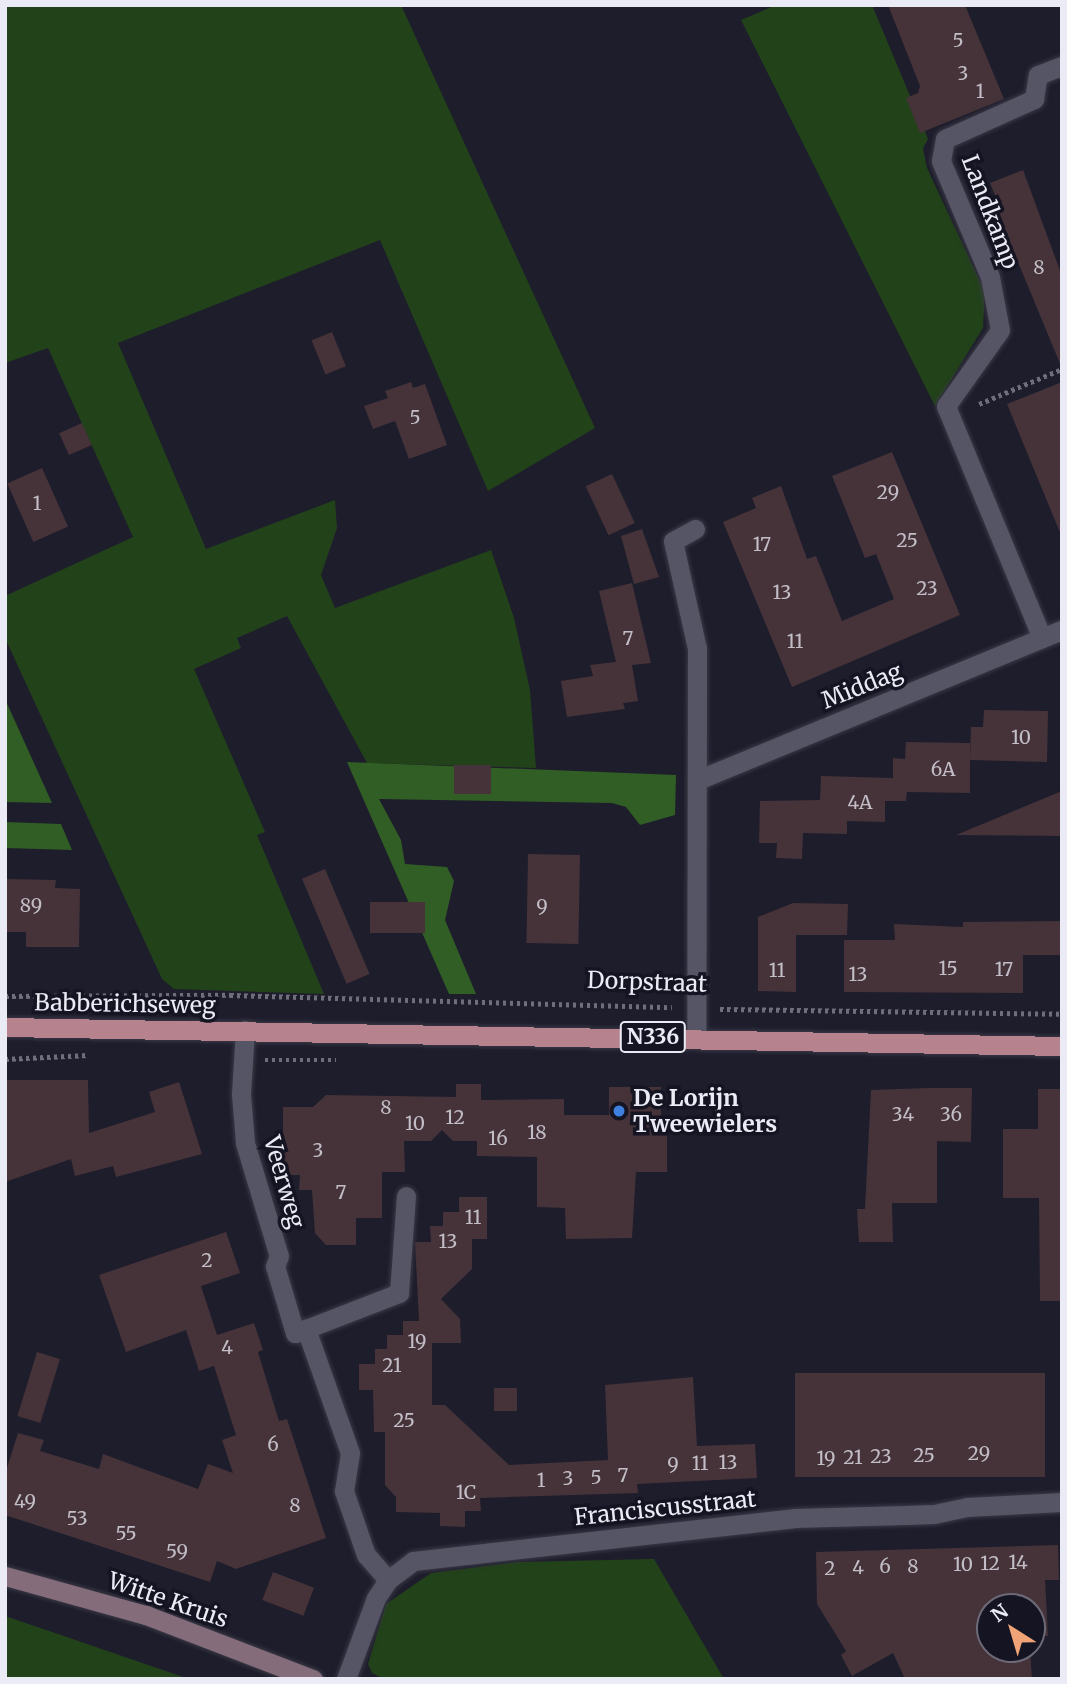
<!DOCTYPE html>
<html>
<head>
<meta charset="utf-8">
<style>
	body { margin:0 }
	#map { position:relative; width:1067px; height:1684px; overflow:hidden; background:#1e1d2c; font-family:Merriweather,serif }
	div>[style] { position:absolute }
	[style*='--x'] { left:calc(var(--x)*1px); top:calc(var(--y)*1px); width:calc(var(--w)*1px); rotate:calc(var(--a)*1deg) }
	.green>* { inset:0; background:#22421a }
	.forest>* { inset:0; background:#305e24 }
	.building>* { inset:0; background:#453339; transform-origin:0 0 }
	.path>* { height:4.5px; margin-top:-2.25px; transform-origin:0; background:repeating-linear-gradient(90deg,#6f6e7b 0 3.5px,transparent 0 7px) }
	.roads { filter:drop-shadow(0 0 2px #3a3946) drop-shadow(0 0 2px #3a3946) }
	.minor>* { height:19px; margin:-9.5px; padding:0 9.5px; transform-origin:9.5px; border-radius:9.5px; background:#556 }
	.secondary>* { height:19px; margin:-9.5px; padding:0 9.5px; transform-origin:9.5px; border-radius:9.5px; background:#856c7a }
	.primary>* { height:19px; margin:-9.5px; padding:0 9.5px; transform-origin:9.5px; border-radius:9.5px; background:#b5828d }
	.dots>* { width:19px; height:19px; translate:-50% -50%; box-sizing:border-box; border:4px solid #151422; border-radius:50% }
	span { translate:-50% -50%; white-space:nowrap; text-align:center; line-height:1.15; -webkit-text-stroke:7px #151422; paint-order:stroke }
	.number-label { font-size:19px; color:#c2bdc6 }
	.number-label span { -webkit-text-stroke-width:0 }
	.shield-label span { padding:2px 5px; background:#151422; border:2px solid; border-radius:5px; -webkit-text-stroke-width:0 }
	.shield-label { font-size:21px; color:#ebebf5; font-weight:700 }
	.street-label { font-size:23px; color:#ebebf5 }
	.poi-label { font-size:23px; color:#ebebf5; font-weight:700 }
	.left { translate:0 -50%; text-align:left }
	.frame { position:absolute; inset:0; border:7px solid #ebebf5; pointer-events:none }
	.north { position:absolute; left:976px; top:1593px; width:70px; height:70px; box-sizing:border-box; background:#151422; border:2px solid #6b6a76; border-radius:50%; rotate:323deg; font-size:19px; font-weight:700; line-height:28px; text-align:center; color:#ebebf5 }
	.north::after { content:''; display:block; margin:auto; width:24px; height:32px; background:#efa377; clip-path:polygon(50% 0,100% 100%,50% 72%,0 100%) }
</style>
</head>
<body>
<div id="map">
	<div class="green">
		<i style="clip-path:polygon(5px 5px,401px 5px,595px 428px,488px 491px,380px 240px,118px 343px,206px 549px,335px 500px,337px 528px,321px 575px,335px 608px,491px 550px,514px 618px,530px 690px,536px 768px,367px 763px,287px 616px,237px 638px,241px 648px,194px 669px,265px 832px,257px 835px,324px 994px,174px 989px,162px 979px,5px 638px,5px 596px,133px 537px,48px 348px,5px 363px)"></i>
		<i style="clip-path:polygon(776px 5px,872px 5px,928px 139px,923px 148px,927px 168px,985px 292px,983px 328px,935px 406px,741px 20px)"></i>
		<i style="clip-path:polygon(654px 1559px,724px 1679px,384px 1679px,372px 1673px,368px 1664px,386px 1604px,431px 1573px,518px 1562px)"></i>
		<i style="clip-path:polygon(5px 1616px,58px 1634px,189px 1679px,5px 1679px)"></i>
	</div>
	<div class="forest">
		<i style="clip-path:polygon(5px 699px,52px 803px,5px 802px)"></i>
		<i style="clip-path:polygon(347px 762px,676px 775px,675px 815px,640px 825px,626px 807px,612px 803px,379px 799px,401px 840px,405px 864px,447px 867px,454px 881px,445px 920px,476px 994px,449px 994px)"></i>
		<i style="clip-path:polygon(5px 822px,61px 824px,72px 850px,5px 848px)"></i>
	</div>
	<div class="building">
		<i style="clip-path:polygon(888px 5px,965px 5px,1004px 99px,920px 133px,906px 98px,918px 93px,920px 86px)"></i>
		<i style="clip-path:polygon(1023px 170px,1062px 276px,1061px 366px,996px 209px,1000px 207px,990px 183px)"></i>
		<i style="left:332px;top:332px;width:37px;height:22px;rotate:68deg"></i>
		<i style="clip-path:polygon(411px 382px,413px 388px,425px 384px,447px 445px,409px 459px,395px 421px,373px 429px,364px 406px,388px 398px,385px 391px)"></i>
		<i style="clip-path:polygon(1062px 382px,1062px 535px,1061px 535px,1007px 404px)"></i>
		<i style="left:82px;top:423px;width:24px;height:25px;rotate:66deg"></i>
		<i style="clip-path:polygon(892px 452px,960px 615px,792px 687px,723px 522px,756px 508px,752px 498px,781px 486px,807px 559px,816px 556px,842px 621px,894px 599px,876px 554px,865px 558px,832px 476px)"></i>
		<i style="left:42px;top:468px;width:64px;height:38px;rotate:66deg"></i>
		<i style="left:612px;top:474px;width:54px;height:29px;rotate:65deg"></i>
		<i style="clip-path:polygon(642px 529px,659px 577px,634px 584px,621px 536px)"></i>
		<i style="clip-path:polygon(632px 583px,651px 663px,632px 665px,638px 701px,623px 703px,625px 709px,567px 717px,561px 681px,593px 676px,590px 665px,616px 662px,599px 591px)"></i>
		<i style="clip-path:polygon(984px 710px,1048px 711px,1047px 762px,970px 760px,971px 727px,983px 727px)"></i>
		<i style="clip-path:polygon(906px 742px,970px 743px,970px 793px,907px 792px,906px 801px,885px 801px,885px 822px,847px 821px,847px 834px,803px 833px,802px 859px,776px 858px,777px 843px,759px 843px,760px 801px,820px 800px,821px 776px,893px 778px,893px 758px,905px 759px)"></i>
		<i style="left:491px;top:765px;width:29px;height:37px;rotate:90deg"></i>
		<i style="clip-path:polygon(1062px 791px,1062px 836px,956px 835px)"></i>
		<i style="left:528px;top:854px;width:52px;height:89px;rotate:1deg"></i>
		<i style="left:325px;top:869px;width:114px;height:25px;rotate:67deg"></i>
		<i style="clip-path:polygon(5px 879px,56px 880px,55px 888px,80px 889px,79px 947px,26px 947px,26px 932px,5px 932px)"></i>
		<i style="left:370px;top:902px;width:55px;height:31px"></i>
		<i style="clip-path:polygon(793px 903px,848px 904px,847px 935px,796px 935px,796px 992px,758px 991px,758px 917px)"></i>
		<i style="clip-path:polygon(1062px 921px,1062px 955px,1023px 955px,1023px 993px,844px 992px,844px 940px,895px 940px,894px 924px,963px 927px,963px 922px)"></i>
		<i style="clip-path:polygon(5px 1080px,88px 1080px,89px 1133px,155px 1112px,149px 1092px,179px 1082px,202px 1154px,116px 1177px,113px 1166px,75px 1176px,71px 1159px,5px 1182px)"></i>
		<i style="clip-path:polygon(456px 1084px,481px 1084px,481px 1100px,564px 1099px,564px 1115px,609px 1115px,609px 1087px,661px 1087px,661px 1123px,667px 1123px,667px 1172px,636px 1172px,632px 1238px,566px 1239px,565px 1208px,537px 1207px,537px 1157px,477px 1156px,477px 1141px,453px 1141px,442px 1130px,431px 1141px,404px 1141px,405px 1172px,382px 1172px,382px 1218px,356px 1218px,356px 1245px,326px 1245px,315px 1233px,312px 1190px,299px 1190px,300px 1175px,283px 1175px,283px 1107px,313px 1107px,326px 1095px,456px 1097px)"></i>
		<i style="clip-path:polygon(930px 1088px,972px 1088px,971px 1142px,937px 1141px,937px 1203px,892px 1203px,893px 1242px,859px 1242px,857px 1209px,865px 1209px,871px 1090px)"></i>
		<i style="clip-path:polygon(1038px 1089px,1062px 1089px,1062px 1301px,1040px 1301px,1039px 1198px,1003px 1198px,1003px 1129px,1038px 1129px)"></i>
		<i style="clip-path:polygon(459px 1197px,487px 1197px,487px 1239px,472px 1239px,472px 1269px,441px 1299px,460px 1319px,461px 1343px,432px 1343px,432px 1405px,445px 1405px,509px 1465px,608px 1460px,605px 1385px,693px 1377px,697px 1446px,755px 1444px,757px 1478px,637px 1484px,638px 1493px,480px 1498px,481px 1511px,465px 1511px,465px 1527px,440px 1526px,440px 1513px,396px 1512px,396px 1497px,385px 1485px,385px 1432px,374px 1432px,373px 1390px,359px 1390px,359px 1364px,375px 1364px,375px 1349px,387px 1349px,387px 1335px,403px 1335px,403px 1321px,419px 1321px,415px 1242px,431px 1242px,430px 1226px,443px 1226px,443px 1212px,459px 1212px)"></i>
		<i style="clip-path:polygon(226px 1232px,240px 1273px,201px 1286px,217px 1335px,254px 1323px,263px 1350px,258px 1352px,279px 1421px,287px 1419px,326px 1538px,236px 1569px,217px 1561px,210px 1582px,5px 1515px,5px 1474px,18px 1433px,44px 1440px,40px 1451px,99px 1469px,103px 1454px,198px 1489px,208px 1464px,233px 1473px,222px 1440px,236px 1435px,214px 1366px,199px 1371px,186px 1330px,126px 1352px,99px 1275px)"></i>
		<i style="left:37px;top:1352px;width:24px;height:67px;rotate:17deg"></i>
		<i style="left:795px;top:1373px;width:250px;height:104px"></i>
		<i style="left:494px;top:1388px;width:23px;height:23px"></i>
		<i style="clip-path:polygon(1058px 1545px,1059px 1580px,1045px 1580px,1048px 1636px,1032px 1636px,1032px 1607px,990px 1607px,990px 1649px,1030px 1649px,1032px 1679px,905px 1679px,893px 1653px,852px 1676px,841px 1655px,846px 1651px,817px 1604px,816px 1552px)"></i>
		<i style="left:273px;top:1572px;width:44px;height:30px;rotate:21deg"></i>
	</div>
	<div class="path">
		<i style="--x:979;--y:404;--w:90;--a:-22.9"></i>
		<i style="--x:5;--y:996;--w:225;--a:-0.3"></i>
		<i style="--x:230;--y:995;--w:442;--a:1.6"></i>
		<i style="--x:720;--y:1009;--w:342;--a:0.8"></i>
		<i style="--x:5;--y:1059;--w:83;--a:-2.8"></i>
		<i style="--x:265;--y:1060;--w:71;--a:0"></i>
	</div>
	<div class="roads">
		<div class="minor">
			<i style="--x:695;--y:529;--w:25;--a:151"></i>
			<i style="--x:673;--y:541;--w:110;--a:77.4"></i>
			<i style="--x:697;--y:648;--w:390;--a:90.1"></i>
			<i style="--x:1042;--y:638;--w:251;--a:-112.5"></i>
			<i style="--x:946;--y:406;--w:93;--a:-54.6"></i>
			<i style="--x:1000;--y:330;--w:54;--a:-100.7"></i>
			<i style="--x:990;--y:277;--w:126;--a:-112.9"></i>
			<i style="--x:941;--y:161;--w:22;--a:-80"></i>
			<i style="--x:945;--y:139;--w:98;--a:-24.2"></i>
			<i style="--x:1034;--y:99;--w:24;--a:-81"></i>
			<i style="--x:1038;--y:75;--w:26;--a:-21"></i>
			<i style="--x:700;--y:779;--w:391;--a:-22.4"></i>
			<i style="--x:245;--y:1030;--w:64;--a:93.6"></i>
			<i style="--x:241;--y:1094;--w:49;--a:85.3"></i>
			<i style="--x:245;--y:1143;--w:118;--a:73.3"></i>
			<i style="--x:279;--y:1256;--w:11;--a:112"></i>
			<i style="--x:275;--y:1266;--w:70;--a:73.4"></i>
			<i style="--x:295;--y:1333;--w:12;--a:-20"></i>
			<i style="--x:388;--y:1580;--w:33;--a:-131"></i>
			<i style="--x:366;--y:1555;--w:68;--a:-109"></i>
			<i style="--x:344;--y:1491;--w:38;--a:-81"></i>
			<i style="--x:350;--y:1453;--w:132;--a:-109.5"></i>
			<i style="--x:306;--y:1329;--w:100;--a:-21.2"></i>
			<i style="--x:399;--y:1293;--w:97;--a:-85.9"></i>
			<i style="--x:346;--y:1679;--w:86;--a:-69.7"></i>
			<i style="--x:376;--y:1598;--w:22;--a:-56"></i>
			<i style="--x:388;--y:1580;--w:31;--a:-37"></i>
			<i style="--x:413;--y:1561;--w:383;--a:-6.4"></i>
			<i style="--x:794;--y:1518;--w:140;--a:-1.6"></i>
			<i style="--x:934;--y:1514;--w:34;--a:-12"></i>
			<i style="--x:967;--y:1507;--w:95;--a:-3"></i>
		</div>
		<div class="secondary">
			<i style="--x:5;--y:1576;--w:146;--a:15.5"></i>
			<i style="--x:146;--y:1615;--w:179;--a:21"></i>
		</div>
		<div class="primary">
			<i style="--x:5;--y:1027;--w:1057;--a:1.03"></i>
		</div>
	</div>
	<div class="dots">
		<i style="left:619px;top:1111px;background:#3f7fe0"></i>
	</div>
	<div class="number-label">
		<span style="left:958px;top:41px">5</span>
		<span style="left:963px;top:74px">3</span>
		<span style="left:980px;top:92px">1</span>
		<span style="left:1039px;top:268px">8</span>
		<span style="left:415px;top:418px">5</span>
		<span style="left:888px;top:493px">29</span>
		<span style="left:37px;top:504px">1</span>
		<span style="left:907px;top:541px">25</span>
		<span style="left:762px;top:545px">17</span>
		<span style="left:927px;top:589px">23</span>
		<span style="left:782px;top:593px">13</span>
		<span style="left:628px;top:639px">7</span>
		<span style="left:795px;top:642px">11</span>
		<span style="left:1021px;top:738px">10</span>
		<span style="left:943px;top:770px">6A</span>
		<span style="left:860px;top:803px">4A</span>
		<span style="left:31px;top:906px">89</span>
		<span style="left:542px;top:907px">9</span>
		<span style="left:948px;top:969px">15</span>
		<span style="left:1004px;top:970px">17</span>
		<span style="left:777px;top:971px">11</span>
		<span style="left:858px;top:975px">13</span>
		<span style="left:386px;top:1108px">8</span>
		<span style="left:903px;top:1115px">34</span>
		<span style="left:951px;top:1115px">36</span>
		<span style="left:455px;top:1118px">12</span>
		<span style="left:415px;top:1124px">10</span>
		<span style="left:537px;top:1133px">18</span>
		<span style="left:498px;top:1139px">16</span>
		<span style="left:318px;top:1151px">3</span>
		<span style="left:341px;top:1193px">7</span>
		<span style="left:473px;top:1218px">11</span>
		<span style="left:448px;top:1242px">13</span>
		<span style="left:207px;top:1261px">2</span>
		<span style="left:417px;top:1342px">19</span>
		<span style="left:227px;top:1348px">4</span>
		<span style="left:392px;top:1366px">21</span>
		<span style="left:404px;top:1421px">25</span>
		<span style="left:273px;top:1445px">6</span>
		<span style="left:979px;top:1454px">29</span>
		<span style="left:924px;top:1456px">25</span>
		<span style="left:881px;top:1457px">23</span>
		<span style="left:853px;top:1458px">21</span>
		<span style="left:826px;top:1459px">19</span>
		<span style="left:728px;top:1463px">13</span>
		<span style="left:700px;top:1464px">11</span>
		<span style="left:673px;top:1465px">9</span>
		<span style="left:623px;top:1476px">7</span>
		<span style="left:596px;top:1478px">5</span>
		<span style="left:568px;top:1479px">3</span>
		<span style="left:541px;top:1481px">1</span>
		<span style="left:466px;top:1493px">1C</span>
		<span style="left:25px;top:1502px">49</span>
		<span style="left:295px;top:1506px">8</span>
		<span style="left:77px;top:1519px">53</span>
		<span style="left:126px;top:1534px">55</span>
		<span style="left:177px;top:1552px">59</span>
		<span style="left:1018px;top:1563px">14</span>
		<span style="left:990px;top:1564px">12</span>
		<span style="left:963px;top:1565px">10</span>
		<span style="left:885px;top:1567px">6</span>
		<span style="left:913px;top:1567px">8</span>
		<span style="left:858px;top:1568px">4</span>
		<span style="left:830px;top:1569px">2</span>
	</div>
	<div class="shield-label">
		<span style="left:653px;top:1037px">N336</span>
	</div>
	<div class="street-label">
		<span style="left:990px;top:212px;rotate:69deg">Landkamp</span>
		<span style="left:862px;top:686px;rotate:-22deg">Middag</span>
		<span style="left:647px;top:982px;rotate:2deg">Dorpstraat</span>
		<span style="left:125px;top:1004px;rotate:1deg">Babberichseweg</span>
		<span style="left:284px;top:1182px;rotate:74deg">Veerweg</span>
		<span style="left:665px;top:1508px;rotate:-6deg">Franciscusstraat</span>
		<span style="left:168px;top:1600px;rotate:19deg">Witte Kruis</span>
	</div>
	<div class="poi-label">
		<span class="left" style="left:633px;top:1111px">De Lorijn<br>Tweewielers</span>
	</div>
	<div class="frame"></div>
	<div class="north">N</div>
</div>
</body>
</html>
